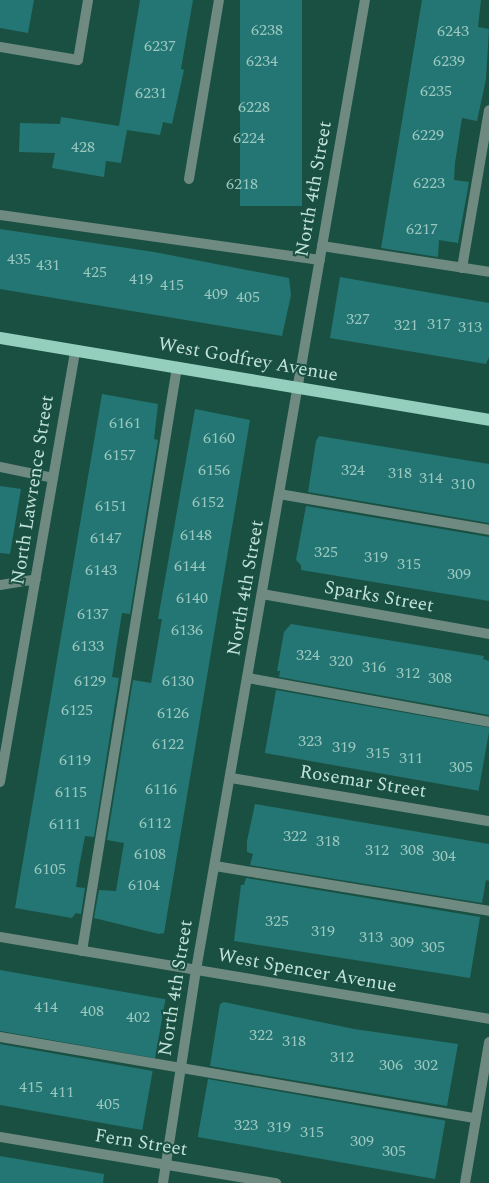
<!DOCTYPE html>
<html>
<head>
<meta charset="utf-8">
<style>
	body { margin:0 }
	#map { position:relative; width:489px; height:1183px; overflow:hidden; background:#1a5042; font-family:Spectral,serif }
	div>[style] { position:absolute }
	[style*='--x'] { left:calc(var(--x)*1px); top:calc(var(--y)*1px); width:calc(var(--w)*1px); rotate:calc(var(--a)*1deg) }
	.building>* { inset:0; background:#247674; transform-origin:0 0 }
	.lane>* { height:10px; margin:-5px; padding:0 5px; transform-origin:5px; border-radius:5px; background:#6f8a81 }
	.street>* { height:10px; margin:-5px; padding:0 5px; transform-origin:5px; border-radius:5px; background:#6f8a81 }
	.primary>* { height:12px; margin:-6px; padding:0 6px; transform-origin:6px; border-radius:6px; background:#94cebc }
	span { translate:-50% -50%; white-space:nowrap; text-align:center; line-height:1.15; -webkit-text-stroke:4px #1a5042; paint-order:stroke }
	.number-label { font-size:16px; color:#9ac8bf }
	.number-label span { -webkit-text-stroke-width:0 }
	.street-label { font-size:19px; color:#c2e3d8 }
</style>
</head>
<body>
<div id="map">
	<div class="building">
		<i style="clip-path:polygon(0 0,34px 0,28px 33px,0 28px)"></i>
		<i style="clip-path:polygon(140px 0,193px 0,181px 69px,184px 70px,172px 124px,163px 122px,160px 135px,127px 130px,121px 163px,106px 161px,104px 177px,52px 168px,55px 153px,19px 152px,20px 123px,60px 124px,61px 117px,119px 126px)"></i>
		<i style="left:240px;top:0;width:62px;height:206px"></i>
		<i style="clip-path:polygon(422px 0,481px 0,478px 27px,489px 29px,486px 79px,477px 121px,462px 118px,455px 163px,454px 180px,469px 182px,458px 243px,439px 240px,438px 257px,381px 248px)"></i>
		<i style="clip-path:polygon(0 229px,154px 252px,289px 278px,291px 295px,282px 336px,0 289px)"></i>
		<i style="clip-path:polygon(340px 277px,489px 303px,489px 357px,486px 364px,330px 338px)"></i>
		<i style="clip-path:polygon(102px 394px,158px 404px,154px 439px,158px 440px,130px 614px,122px 613px,117px 644px,112px 677px,119px 678px,94px 837px,85px 836px,79px 867px,76px 887px,85px 888px,81px 914px,76px 913px,72px 918px,15px 908px)"></i>
		<i style="clip-path:polygon(195px 409px,250px 420px,167px 915px,164px 933px,159px 934px,94px 918px,99px 890px,116px 891px,124px 843px,107px 840px,133px 680px,151px 683px,162px 619px,158px 619px)"></i>
		<i style="clip-path:polygon(319px 436px,489px 464px,489px 523px,308px 492px,316px 441px)"></i>
		<i style="clip-path:polygon(0 486px,21px 489px,10px 554px,0 553px)"></i>
		<i style="clip-path:polygon(306px 506px,489px 537px,489px 601px,301px 570px,301px 565px,296px 560px)"></i>
		<i style="clip-path:polygon(291px 624px,484px 656px,483px 659px,489px 661px,489px 715px,279px 677px,280px 671px,277px 671px,284px 632px)"></i>
		<i style="left:276px;top:690px;width:217px;height:64px;rotate:10deg"></i>
		<i style="clip-path:polygon(255px 804px,489px 844px,489px 881px,486px 880px,482px 903px,250px 865px,253px 854px,247px 852px,247px 841px)"></i>
		<i style="clip-path:polygon(246px 878px,480px 917px,470px 978px,234px 941px,241px 885px,244px 885px)"></i>
		<i style="left:0;top:970px;width:168px;height:60px;rotate:10deg"></i>
		<i style="clip-path:polygon(224px 1002px,354px 1029px,458px 1044px,447px 1106px,210px 1066px,220px 1004px)"></i>
		<i style="left:0;top:1044px;width:155px;height:60px;rotate:10deg"></i>
		<i style="left:208px;top:1079px;width:241px;height:59px;rotate:10deg"></i>
		<i style="clip-path:polygon(0 1156px,104px 1174px,103px 1183px,0 1183px)"></i>
	</div>
	<div class="lane">
		<i style="--x:189;--y:179;--w:181;--a:-80.5"></i>
		<i style="--x:0;--y:215;--w:323;--a:8"></i>
		<i style="--x:322;--y:246;--w:169;--a:8.8"></i>
		<i style="--x:462;--y:268;--w:160;--a:-80.3"></i>
		<i style="--x:0;--y:467;--w:54;--a:11.7"></i>
		<i style="--x:279;--y:494;--w:213;--a:9.7"></i>
		<i style="--x:0;--y:585;--w:36;--a:-9"></i>
		<i style="--x:248;--y:678;--w:245;--a:10.3"></i>
		<i style="--x:215;--y:866;--w:278;--a:9.3"></i>
		<i style="--x:82;--y:951;--w:592;--a:-80.76"></i>
		<i style="--x:0;--y:1037;--w:483;--a:9.7"></i>
	</div>
	<div class="street">
		<i style="--x:0;--y:47;--w:79;--a:9.5"></i>
		<i style="--x:78;--y:60;--w:61;--a:-80.5"></i>
		<i style="--x:262;--y:594;--w:230;--a:10"></i>
		<i style="--x:231;--y:778;--w:262;--a:9.5"></i>
		<i style="--x:0;--y:782;--w:437;--a:-80.1"></i>
		<i style="--x:0;--y:937;--w:496;--a:9.5"></i>
		<i style="--x:0;--y:1137;--w:280;--a:9.5"></i>
		<i style="--x:163;--y:1183;--w:216;--a:-81.2"></i>
		<i style="--x:196;--y:970;--w:985;--a:-80.12"></i>
		<i style="--x:465;--y:1183;--w:143;--a:-80.3"></i>
	</div>
	<div class="primary">
		<i style="--x:0;--y:338;--w:496;--a:9.5"></i>
	</div>
	<div class="number-label">
		<span style="left:267px;top:30px">6238</span>
		<span style="left:453px;top:31px">6243</span>
		<span style="left:160px;top:46px">6237</span>
		<span style="left:262px;top:61px">6234</span>
		<span style="left:449px;top:61px">6239</span>
		<span style="left:436px;top:91px">6235</span>
		<span style="left:151px;top:93px">6231</span>
		<span style="left:254px;top:107px">6228</span>
		<span style="left:428px;top:135px">6229</span>
		<span style="left:249px;top:138px">6224</span>
		<span style="left:83px;top:147px">428</span>
		<span style="left:429px;top:183px">6223</span>
		<span style="left:242px;top:184px">6218</span>
		<span style="left:422px;top:229px">6217</span>
		<span style="left:19px;top:259px">435</span>
		<span style="left:48px;top:265px">431</span>
		<span style="left:95px;top:272px">425</span>
		<span style="left:141px;top:279px">419</span>
		<span style="left:172px;top:285px">415</span>
		<span style="left:216px;top:294px">409</span>
		<span style="left:248px;top:297px">405</span>
		<span style="left:358px;top:319px">327</span>
		<span style="left:439px;top:324px">317</span>
		<span style="left:406px;top:325px">321</span>
		<span style="left:470px;top:327px">313</span>
		<span style="left:125px;top:423px">6161</span>
		<span style="left:219px;top:438px">6160</span>
		<span style="left:120px;top:455px">6157</span>
		<span style="left:214px;top:470px">6156</span>
		<span style="left:353px;top:470px">324</span>
		<span style="left:400px;top:473px">318</span>
		<span style="left:431px;top:478px">314</span>
		<span style="left:463px;top:484px">310</span>
		<span style="left:208px;top:502px">6152</span>
		<span style="left:111px;top:506px">6151</span>
		<span style="left:196px;top:535px">6148</span>
		<span style="left:106px;top:538px">6147</span>
		<span style="left:326px;top:552px">325</span>
		<span style="left:376px;top:557px">319</span>
		<span style="left:409px;top:564px">315</span>
		<span style="left:190px;top:566px">6144</span>
		<span style="left:101px;top:570px">6143</span>
		<span style="left:459px;top:574px">309</span>
		<span style="left:192px;top:598px">6140</span>
		<span style="left:93px;top:614px">6137</span>
		<span style="left:187px;top:630px">6136</span>
		<span style="left:88px;top:646px">6133</span>
		<span style="left:308px;top:655px">324</span>
		<span style="left:341px;top:661px">320</span>
		<span style="left:374px;top:667px">316</span>
		<span style="left:408px;top:673px">312</span>
		<span style="left:440px;top:678px">308</span>
		<span style="left:90px;top:681px">6129</span>
		<span style="left:178px;top:681px">6130</span>
		<span style="left:77px;top:710px">6125</span>
		<span style="left:173px;top:713px">6126</span>
		<span style="left:310px;top:741px">323</span>
		<span style="left:168px;top:744px">6122</span>
		<span style="left:344px;top:747px">319</span>
		<span style="left:378px;top:753px">315</span>
		<span style="left:411px;top:758px">311</span>
		<span style="left:75px;top:760px">6119</span>
		<span style="left:461px;top:767px">305</span>
		<span style="left:161px;top:789px">6116</span>
		<span style="left:71px;top:792px">6115</span>
		<span style="left:155px;top:823px">6112</span>
		<span style="left:65px;top:824px">6111</span>
		<span style="left:295px;top:836px">322</span>
		<span style="left:328px;top:841px">318</span>
		<span style="left:377px;top:850px">312</span>
		<span style="left:412px;top:850px">308</span>
		<span style="left:150px;top:854px">6108</span>
		<span style="left:444px;top:856px">304</span>
		<span style="left:50px;top:869px">6105</span>
		<span style="left:144px;top:885px">6104</span>
		<span style="left:277px;top:921px">325</span>
		<span style="left:323px;top:931px">319</span>
		<span style="left:371px;top:937px">313</span>
		<span style="left:402px;top:942px">309</span>
		<span style="left:433px;top:947px">305</span>
		<span style="left:46px;top:1007px">414</span>
		<span style="left:92px;top:1011px">408</span>
		<span style="left:138px;top:1017px">402</span>
		<span style="left:261px;top:1035px">322</span>
		<span style="left:294px;top:1041px">318</span>
		<span style="left:342px;top:1057px">312</span>
		<span style="left:391px;top:1065px">306</span>
		<span style="left:426px;top:1065px">302</span>
		<span style="left:31px;top:1087px">415</span>
		<span style="left:62px;top:1092px">411</span>
		<span style="left:108px;top:1104px">405</span>
		<span style="left:246px;top:1125px">323</span>
		<span style="left:279px;top:1127px">319</span>
		<span style="left:312px;top:1132px">315</span>
		<span style="left:362px;top:1141px">309</span>
		<span style="left:394px;top:1151px">305</span>
	</div>
	<div class="street-label">
		<span style="left:314px;top:189px;rotate:-80deg">North 4th Street</span>
		<span style="left:248px;top:360px;rotate:10deg">West Godfrey Avenue</span>
		<span style="left:33px;top:490px;rotate:-81deg">North Lawrence Street</span>
		<span style="left:246px;top:588px;rotate:-80deg">North 4th Street</span>
		<span style="left:379px;top:597px;rotate:10deg">Sparks Street</span>
		<span style="left:363px;top:782px;rotate:9deg">Rosemar Street</span>
		<span style="left:307px;top:971px;rotate:10deg">West Spencer Avenue</span>
		<span style="left:176px;top:988px;rotate:-81deg">North 4th Street</span>
		<span style="left:141px;top:1143px;rotate:9deg">Fern Street</span>
	</div>
</div>
</body>
</html>
